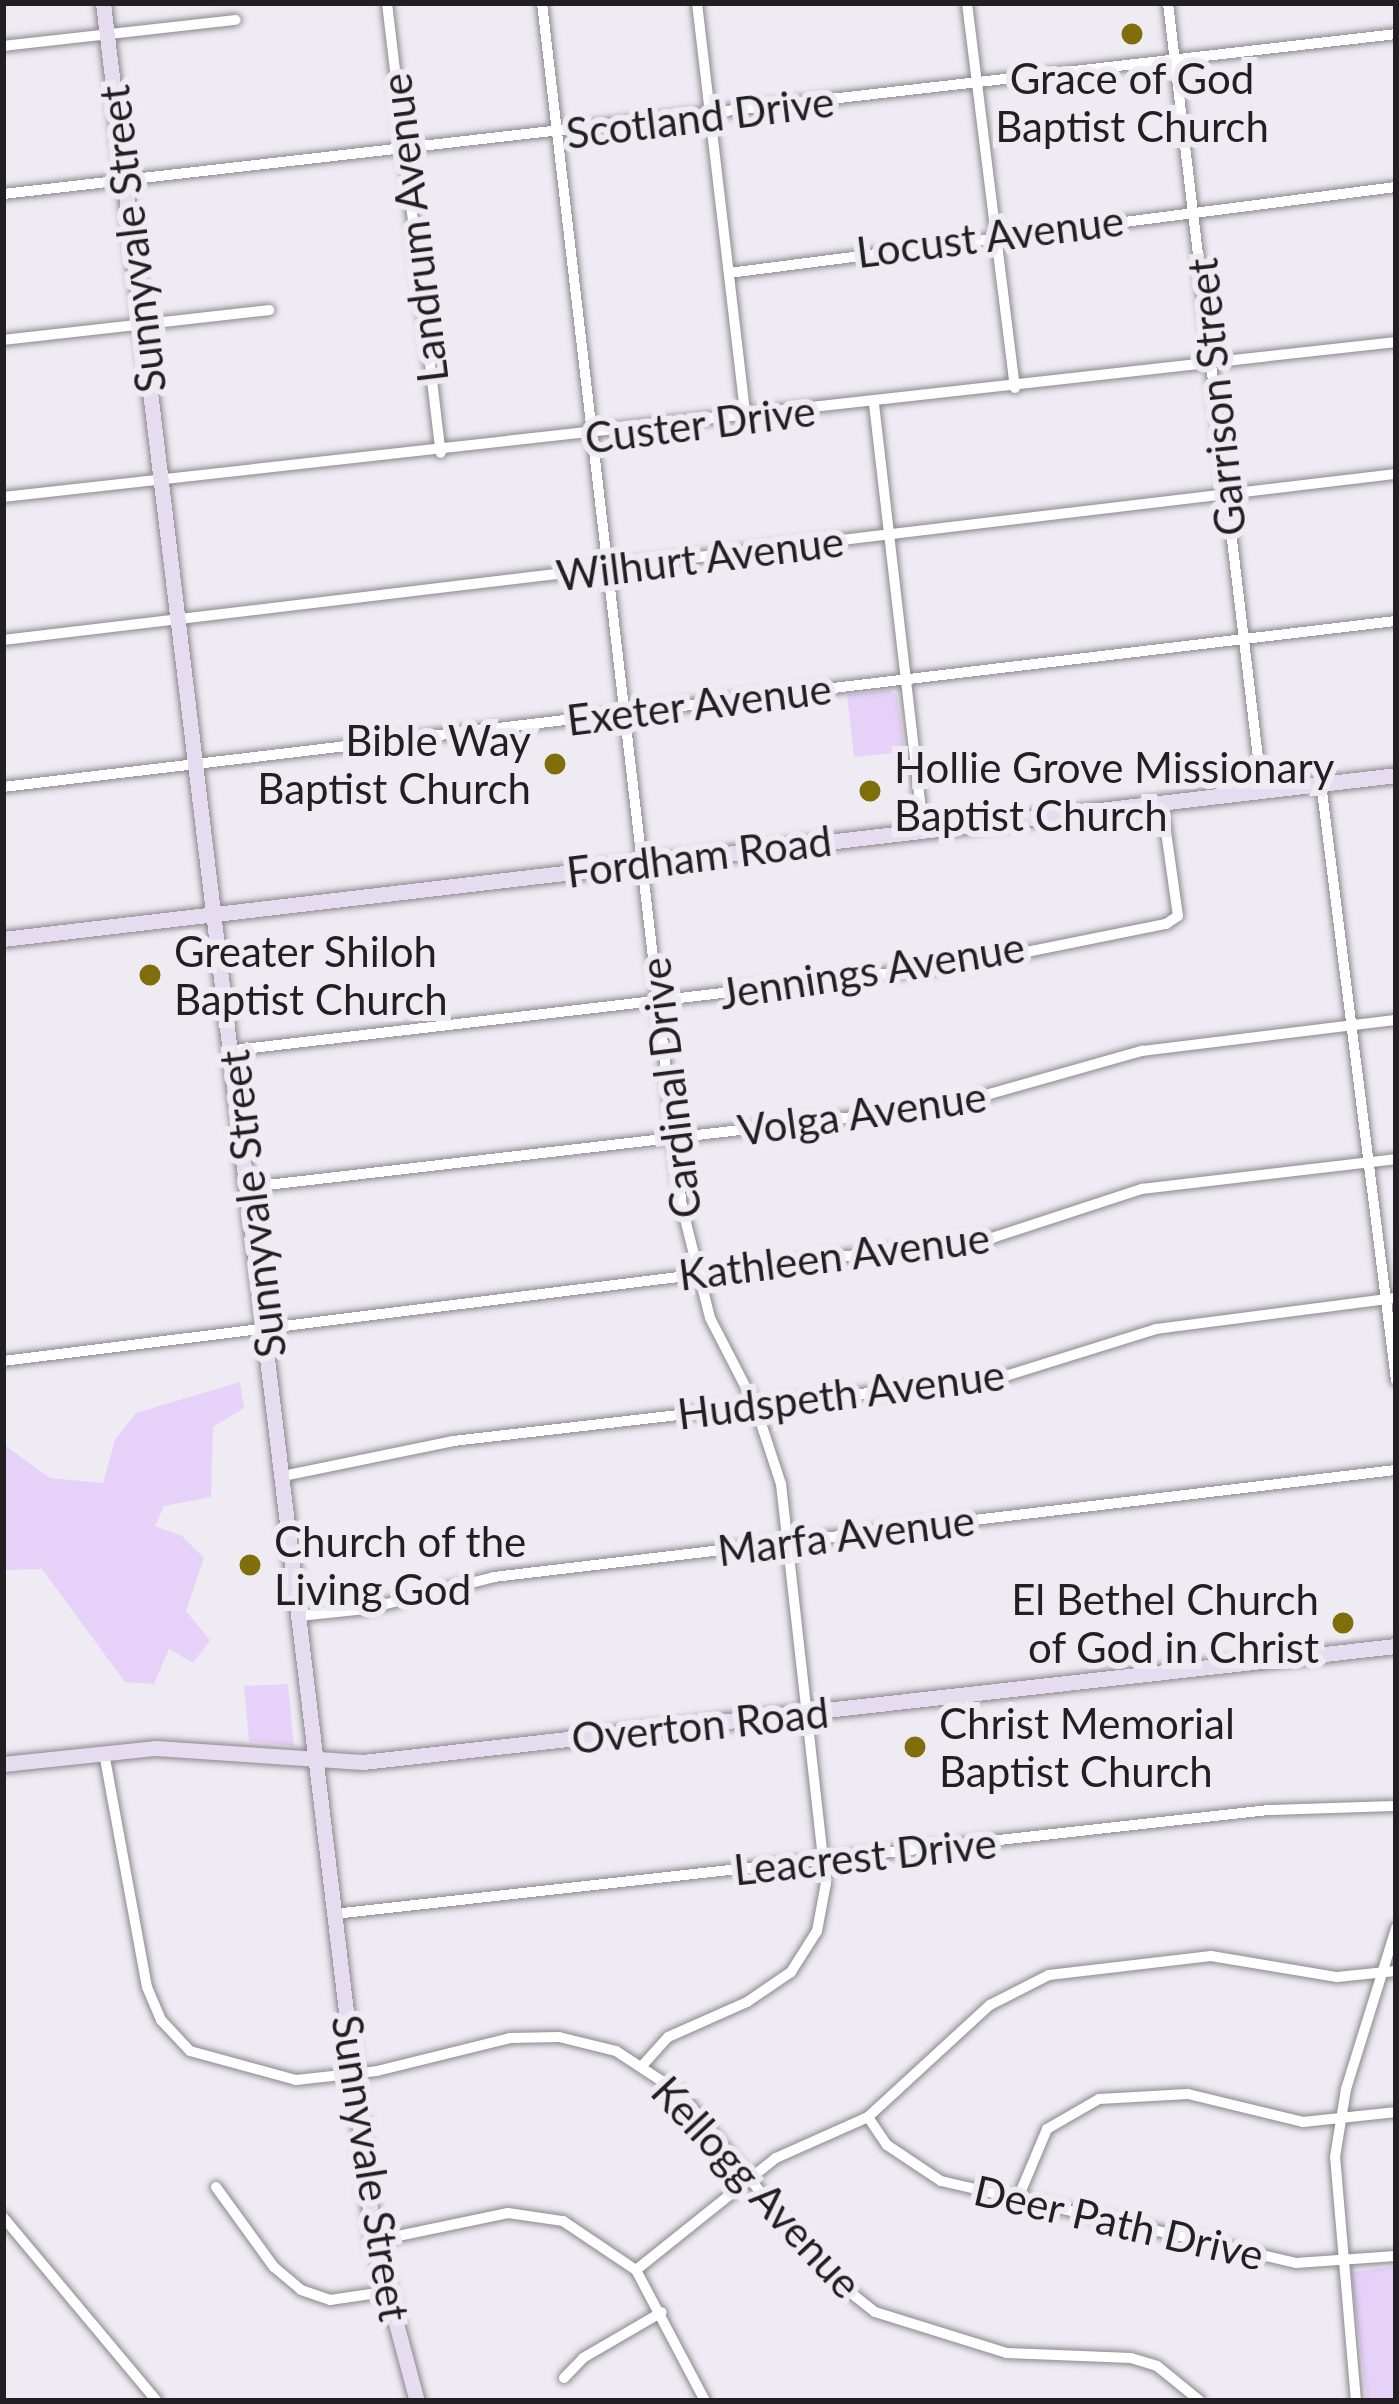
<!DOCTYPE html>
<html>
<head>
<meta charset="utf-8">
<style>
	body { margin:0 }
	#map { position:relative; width:1399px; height:2404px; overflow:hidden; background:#efebf3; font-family:Lato,sans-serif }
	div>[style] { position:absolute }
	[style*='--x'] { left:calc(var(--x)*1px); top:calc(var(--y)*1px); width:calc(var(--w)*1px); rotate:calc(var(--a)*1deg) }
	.green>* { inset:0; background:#e6d1f9 }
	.roads { filter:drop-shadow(0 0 3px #8b888f) drop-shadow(0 0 3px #8b888f) }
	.street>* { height:10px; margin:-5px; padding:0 5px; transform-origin:5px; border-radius:5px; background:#fff }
	.secondary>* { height:15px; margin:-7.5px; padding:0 7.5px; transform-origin:7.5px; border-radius:7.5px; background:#e6dcef }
	.dots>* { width:33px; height:33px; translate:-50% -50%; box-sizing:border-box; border:6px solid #efebf3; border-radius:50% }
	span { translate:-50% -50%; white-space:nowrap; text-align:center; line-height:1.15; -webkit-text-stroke:12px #efebf3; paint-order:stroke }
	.poi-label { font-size:42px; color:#211f22 }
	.right { translate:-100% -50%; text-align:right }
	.left { translate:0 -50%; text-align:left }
	.street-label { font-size:42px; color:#211f22 }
	.frame { position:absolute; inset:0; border:6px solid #211f22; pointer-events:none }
</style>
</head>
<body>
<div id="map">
	<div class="green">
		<i style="clip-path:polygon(889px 690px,897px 695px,905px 752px,854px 757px,847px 695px)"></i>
		<i style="clip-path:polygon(240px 1382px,244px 1408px,213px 1427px,211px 1497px,164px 1506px,155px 1526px,182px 1536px,204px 1558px,186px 1611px,210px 1640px,193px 1663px,169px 1649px,154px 1684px,125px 1682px,42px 1569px,3px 1570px,3px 1444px,50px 1478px,103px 1483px,115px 1440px,136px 1413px)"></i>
		<i style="clip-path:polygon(288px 1684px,294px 1746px,249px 1741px,244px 1686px)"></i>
		<i style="clip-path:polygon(1396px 2266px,1396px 2401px,1367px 2401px,1351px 2272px)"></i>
	</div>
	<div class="roads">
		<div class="street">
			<i style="--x:387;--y:3;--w:453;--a:83.2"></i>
			<i style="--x:542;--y:3;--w:1212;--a:83.37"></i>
			<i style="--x:682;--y:1207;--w:114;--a:75.8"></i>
			<i style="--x:710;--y:1318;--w:98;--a:62.7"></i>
			<i style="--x:755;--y:1405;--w:83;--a:71.8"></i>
			<i style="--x:781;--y:1484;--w:402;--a:83.6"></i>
			<i style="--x:826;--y:1883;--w:49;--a:100.6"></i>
			<i style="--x:817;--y:1931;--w:49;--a:122.4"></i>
			<i style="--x:791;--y:1972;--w:53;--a:145.7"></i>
			<i style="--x:747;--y:2002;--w:86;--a:156.1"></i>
			<i style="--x:668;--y:2037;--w:38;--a:132"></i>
			<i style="--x:697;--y:3;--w:419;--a:83.3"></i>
			<i style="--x:967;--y:3;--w:388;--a:82.9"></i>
			<i style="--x:1168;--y:3;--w:794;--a:83.2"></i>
			<i style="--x:3;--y:46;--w:234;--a:-6.4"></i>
			<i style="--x:3;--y:194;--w:1402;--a:-6.55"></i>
			<i style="--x:729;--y:273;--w:673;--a:-7.35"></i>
			<i style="--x:3;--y:340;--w:268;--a:-6.4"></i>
			<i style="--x:874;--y:404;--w:429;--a:83.4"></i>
			<i style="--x:3;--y:497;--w:1402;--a:-6.35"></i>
			<i style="--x:3;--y:640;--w:1403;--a:-6.8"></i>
			<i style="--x:1321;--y:783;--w:602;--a:82.84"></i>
			<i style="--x:3;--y:787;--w:1403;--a:-6.8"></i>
			<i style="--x:235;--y:1050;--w:732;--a:-6.67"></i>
			<i style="--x:962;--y:965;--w:208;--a:-11.4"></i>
			<i style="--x:1166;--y:924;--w:14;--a:-34"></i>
			<i style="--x:1178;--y:916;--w:114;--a:-98.1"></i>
			<i style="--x:250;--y:1187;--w:702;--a:-6.63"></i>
			<i style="--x:947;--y:1106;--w:203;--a:-15.8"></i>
			<i style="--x:1142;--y:1051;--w:256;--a:-7"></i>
			<i style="--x:3;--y:1361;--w:997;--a:-7.09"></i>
			<i style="--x:992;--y:1238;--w:158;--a:-18.1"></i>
			<i style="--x:1142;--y:1189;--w:256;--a:-6.7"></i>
			<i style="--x:283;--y:1476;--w:174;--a:-11.6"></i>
			<i style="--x:453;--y:1441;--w:550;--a:-6.58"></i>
			<i style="--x:999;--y:1378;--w:164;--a:-17.3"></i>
			<i style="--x:1156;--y:1329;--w:242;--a:-7.4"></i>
			<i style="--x:299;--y:1616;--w:67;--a:-6"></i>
			<i style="--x:366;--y:1609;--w:132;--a:-14"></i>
			<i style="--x:494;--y:1577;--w:908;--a:-6.77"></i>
			<i style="--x:104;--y:1753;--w:238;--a:79.6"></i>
			<i style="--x:147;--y:1987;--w:36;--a:67"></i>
			<i style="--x:161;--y:2020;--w:42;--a:46.9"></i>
			<i style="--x:190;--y:2051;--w:110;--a:15.3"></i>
			<i style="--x:296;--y:2080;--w:81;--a:-6.3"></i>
			<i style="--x:377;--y:2071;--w:137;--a:-13.9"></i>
			<i style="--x:510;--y:2038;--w:49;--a:-1.2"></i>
			<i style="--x:559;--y:2037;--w:59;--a:13.8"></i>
			<i style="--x:616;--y:2051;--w:77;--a:33.3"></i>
			<i style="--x:680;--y:2093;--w:233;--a:50.9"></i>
			<i style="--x:827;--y:2274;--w:61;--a:38.4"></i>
			<i style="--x:875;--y:2312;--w:138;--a:17.3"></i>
			<i style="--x:1007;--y:2353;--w:124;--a:2.3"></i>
			<i style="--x:1131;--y:2358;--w:27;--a:17"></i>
			<i style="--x:1157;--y:2366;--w:55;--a:39.1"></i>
			<i style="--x:334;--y:1914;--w:941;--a:-6.35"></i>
			<i style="--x:1269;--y:1810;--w:127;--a:-1.8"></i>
			<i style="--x:868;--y:2117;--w:34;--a:56"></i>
			<i style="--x:887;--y:2145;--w:65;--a:33.7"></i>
			<i style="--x:941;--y:2181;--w:364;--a:13"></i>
			<i style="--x:1296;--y:2263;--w:100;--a:-4"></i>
			<i style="--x:216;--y:2187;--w:99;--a:54.1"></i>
			<i style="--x:274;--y:2267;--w:35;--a:40"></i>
			<i style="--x:301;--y:2290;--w:31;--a:19"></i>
			<i style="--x:330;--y:2300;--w:55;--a:-8.4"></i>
			<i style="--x:1018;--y:2198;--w:75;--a:-67.2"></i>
			<i style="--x:1047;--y:2129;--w:60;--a:-30"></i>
			<i style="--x:1099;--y:2099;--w:89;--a:-3.2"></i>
			<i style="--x:1188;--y:2094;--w:118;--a:13.7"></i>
			<i style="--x:1303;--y:2122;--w:94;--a:-6.1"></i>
			<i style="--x:3;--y:2217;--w:240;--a:50.1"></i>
			<i style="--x:374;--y:2241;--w:137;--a:-11.8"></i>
			<i style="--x:508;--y:2213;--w:56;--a:8.3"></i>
			<i style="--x:563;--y:2221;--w:88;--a:33.9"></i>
			<i style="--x:636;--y:2270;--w:148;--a:62.2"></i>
			<i style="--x:636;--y:2270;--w:179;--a:-38.7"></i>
			<i style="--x:776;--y:2158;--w:101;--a:-24"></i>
			<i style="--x:868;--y:2117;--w:166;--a:-42.6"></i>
			<i style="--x:990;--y:2005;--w:66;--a:-27"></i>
			<i style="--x:1049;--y:1975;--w:163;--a:-6.7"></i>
			<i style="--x:1211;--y:1956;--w:128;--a:9.5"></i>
			<i style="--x:1337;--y:1977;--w:59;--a:-5.8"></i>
			<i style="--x:564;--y:2378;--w:28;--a:-46"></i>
			<i style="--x:583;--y:2358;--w:91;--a:-30.2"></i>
			<i style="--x:1356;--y:2401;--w:245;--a:-94.9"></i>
			<i style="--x:1335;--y:2157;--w:69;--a:-80.8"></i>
			<i style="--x:1346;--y:2089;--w:169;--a:-72.7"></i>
		</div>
		<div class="secondary">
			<i style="--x:103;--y:3;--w:2254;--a:83.1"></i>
			<i style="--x:374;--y:2241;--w:166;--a:75"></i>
			<i style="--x:3;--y:939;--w:1403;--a:-6.71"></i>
			<i style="--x:3;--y:1764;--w:154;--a:-6"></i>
			<i style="--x:156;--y:1748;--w:207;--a:3.9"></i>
			<i style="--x:363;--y:1762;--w:1039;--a:-6.41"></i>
		</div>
	</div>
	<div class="dots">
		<i style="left:1132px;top:34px;background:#7f6e0a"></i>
		<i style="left:555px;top:764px;background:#7f6e0a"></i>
		<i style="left:870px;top:791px;background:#7f6e0a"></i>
		<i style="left:150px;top:975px;background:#7f6e0a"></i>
		<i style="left:250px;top:1565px;background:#7f6e0a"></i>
		<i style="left:1343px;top:1623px;background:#7f6e0a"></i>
		<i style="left:915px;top:1747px;background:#7f6e0a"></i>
	</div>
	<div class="poi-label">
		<span style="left:1132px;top:102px">Grace of God<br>Baptist Church</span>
		<span class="right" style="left:531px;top:764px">Bible Way<br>Baptist Church</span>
		<span class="left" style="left:894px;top:791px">Hollie Grove Missionary<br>Baptist Church</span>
		<span class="left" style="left:174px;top:975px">Greater Shiloh<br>Baptist Church</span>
		<span class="left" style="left:274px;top:1565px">Church of the<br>Living God</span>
		<span class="right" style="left:1319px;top:1623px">El Bethel Church<br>of God in Christ</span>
		<span class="left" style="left:939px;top:1747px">Christ Memorial<br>Baptist Church</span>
	</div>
	<div class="street-label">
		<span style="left:700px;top:117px;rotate:-7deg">Scotland Drive</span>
		<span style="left:414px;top:228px;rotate:-97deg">Landrum Avenue</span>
		<span style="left:990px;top:236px;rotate:-7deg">Locust Avenue</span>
		<span style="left:132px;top:239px;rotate:-97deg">Sunnyvale Street</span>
		<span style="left:1216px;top:397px;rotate:-96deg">Garrison Street</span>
		<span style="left:700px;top:424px;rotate:-7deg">Custer Drive</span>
		<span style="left:700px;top:558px;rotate:-7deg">Wilhurt Avenue</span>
		<span style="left:699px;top:704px;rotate:-7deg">Exeter Avenue</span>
		<span style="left:699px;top:856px;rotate:-7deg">Fordham Road</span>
		<span style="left:872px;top:970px;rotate:-9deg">Jennings Avenue</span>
		<span style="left:670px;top:1088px;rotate:-97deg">Cardinal Drive</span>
		<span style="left:862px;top:1113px;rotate:-8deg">Volga Avenue</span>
		<span style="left:252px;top:1204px;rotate:-97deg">Sunnyvale Street</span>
		<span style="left:834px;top:1256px;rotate:-7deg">Kathleen Avenue</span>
		<span style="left:841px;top:1394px;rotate:-7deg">Hudspeth Avenue</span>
		<span style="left:846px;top:1535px;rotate:-7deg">Marfa Avenue</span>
		<span style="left:700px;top:1725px;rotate:-6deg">Overton Road</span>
		<span style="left:865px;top:1856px;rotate:-6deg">Leacrest Drive</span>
		<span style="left:371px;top:2168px;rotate:81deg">Sunnyvale Street</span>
		<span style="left:757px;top:2187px;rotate:47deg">Kellogg Avenue</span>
		<span style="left:1119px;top:2222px;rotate:13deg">Deer Path Drive</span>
	</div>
	<div class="frame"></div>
</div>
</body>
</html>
